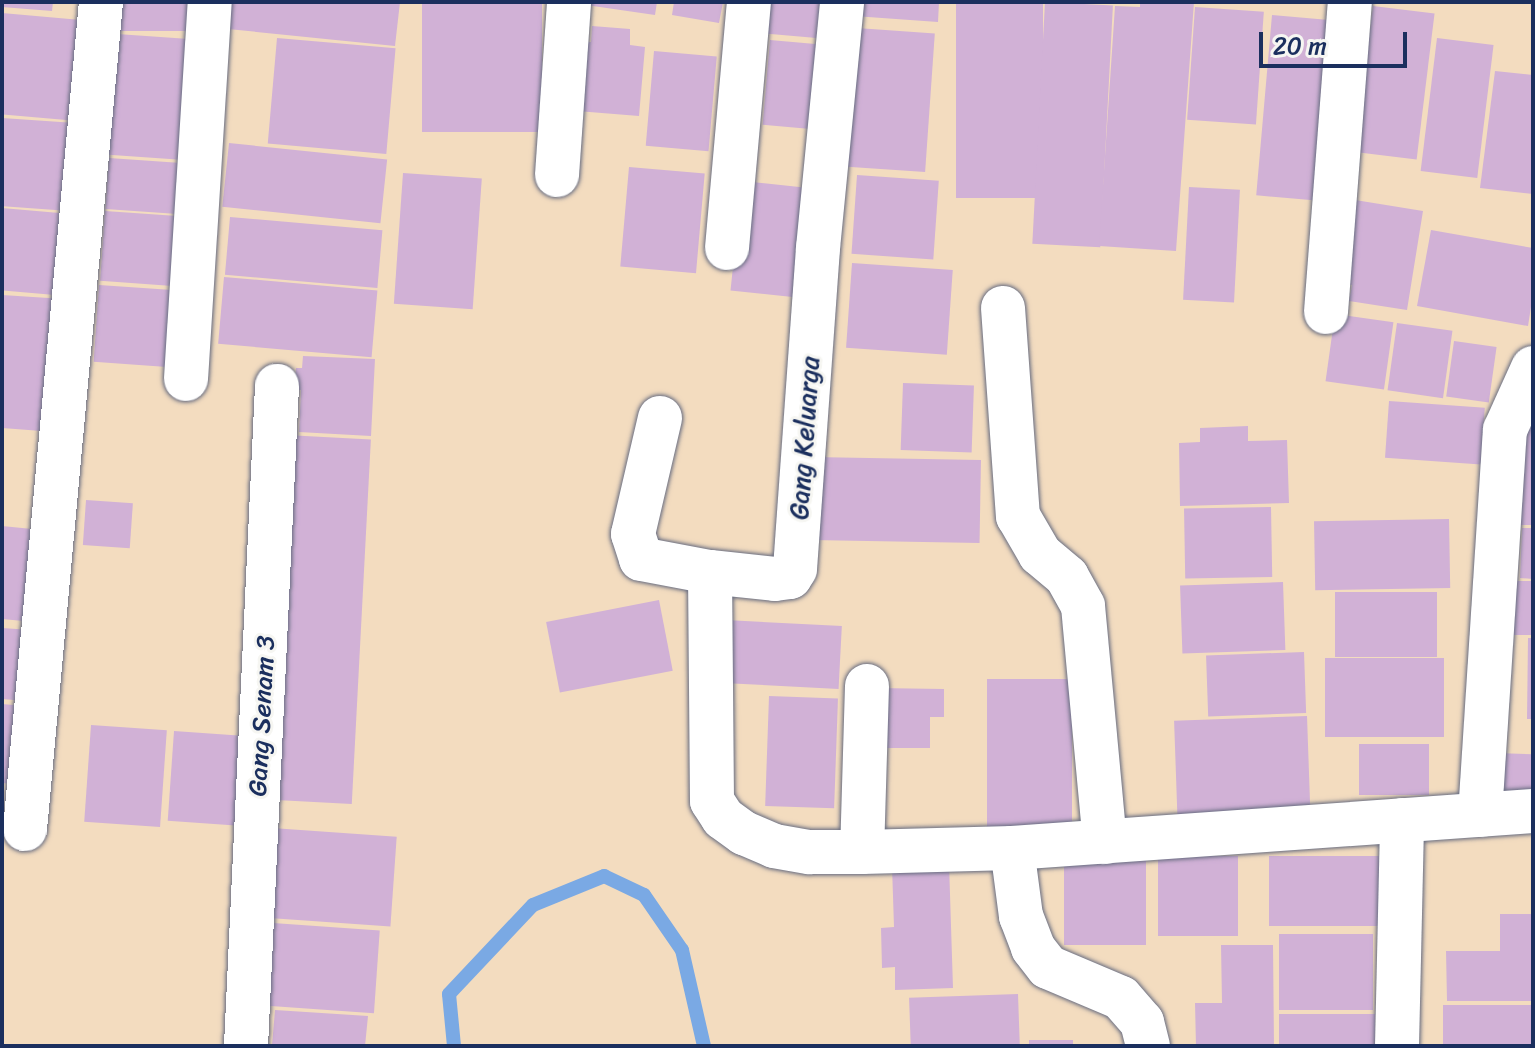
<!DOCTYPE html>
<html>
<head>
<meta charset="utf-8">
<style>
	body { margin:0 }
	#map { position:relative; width:1535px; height:1048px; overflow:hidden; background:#f3dcbf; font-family:Sriracha,sans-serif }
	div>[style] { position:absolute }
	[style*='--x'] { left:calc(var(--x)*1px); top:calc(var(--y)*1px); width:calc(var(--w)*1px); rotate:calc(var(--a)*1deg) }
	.stream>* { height:14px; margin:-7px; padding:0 7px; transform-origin:7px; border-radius:7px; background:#7aa9e4 }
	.building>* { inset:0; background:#d1b1d6; transform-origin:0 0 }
	.roads { filter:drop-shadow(0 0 2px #676c80) drop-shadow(0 0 2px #676c80) }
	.minor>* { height:44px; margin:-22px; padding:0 22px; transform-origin:22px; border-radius:22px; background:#fff }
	span { translate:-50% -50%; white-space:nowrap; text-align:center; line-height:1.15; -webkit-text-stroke:6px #f6f6f2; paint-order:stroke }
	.street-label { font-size:26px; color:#1b2f5e }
	.frame { position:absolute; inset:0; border:4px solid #1b2f5e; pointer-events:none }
	.scale { position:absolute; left:1259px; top:32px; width:148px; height:36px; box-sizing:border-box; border:4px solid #1b2f5e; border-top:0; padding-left:10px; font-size:24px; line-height:28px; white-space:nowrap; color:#1b2f5e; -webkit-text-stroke:6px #f6f6f2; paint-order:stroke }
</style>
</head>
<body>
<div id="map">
	<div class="stream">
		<i style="--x:454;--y:1046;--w:52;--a:-95.5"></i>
		<i style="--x:449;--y:994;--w:122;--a:-46.7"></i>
		<i style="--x:533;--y:905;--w:77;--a:-22.2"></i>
		<i style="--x:604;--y:876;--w:44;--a:25.4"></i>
		<i style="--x:644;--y:895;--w:67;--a:55.4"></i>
		<i style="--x:682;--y:950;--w:98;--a:77.1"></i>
	</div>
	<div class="building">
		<i style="clip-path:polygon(2px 2px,53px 2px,52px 11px,2px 7px)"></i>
		<i style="left:120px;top:2px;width:75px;height:29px"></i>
		<i style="clip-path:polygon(230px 2px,400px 2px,395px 46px,228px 29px)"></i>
		<i style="left:422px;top:2px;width:120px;height:130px"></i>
		<i style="clip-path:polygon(586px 2px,657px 2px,655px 15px,586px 5px)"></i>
		<i style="clip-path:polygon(674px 2px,723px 2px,719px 23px,672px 15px)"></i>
		<i style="clip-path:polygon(763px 2px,831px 2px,828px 39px,760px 33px)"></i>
		<i style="clip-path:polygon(855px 2px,939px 2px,938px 22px,854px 16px)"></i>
		<i style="left:956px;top:2px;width:87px;height:196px"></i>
		<i style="left:1045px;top:2px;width:68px;height:242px;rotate:3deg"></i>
		<i style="clip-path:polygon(1140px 2px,1194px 2px,1176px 251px,1099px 246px,1115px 6px,1140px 7px)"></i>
		<i style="left:1373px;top:6px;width:62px;height:147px;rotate:7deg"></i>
		<i style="left:1195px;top:7px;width:69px;height:113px;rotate:4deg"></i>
		<i style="left:2px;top:13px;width:85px;height:101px;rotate:5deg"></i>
		<i style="left:1272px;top:15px;width:63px;height:181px;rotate:5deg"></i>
		<i style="clip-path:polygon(592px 26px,630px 29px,630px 45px,645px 47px,639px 116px,577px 111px,583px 42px,591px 42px)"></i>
		<i style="left:857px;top:28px;width:78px;height:139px;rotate:4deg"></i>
		<i style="left:117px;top:34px;width:76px;height:121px;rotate:4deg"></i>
		<i style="left:277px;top:38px;width:119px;height:106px;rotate:5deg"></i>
		<i style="left:1437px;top:38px;width:57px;height:134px;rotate:7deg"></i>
		<i style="left:770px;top:40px;width:54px;height:85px;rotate:5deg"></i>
		<i style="left:654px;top:51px;width:63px;height:95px;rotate:5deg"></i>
		<i style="clip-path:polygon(1495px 71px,1533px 75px,1533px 194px,1480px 188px)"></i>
		<i style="left:2px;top:118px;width:77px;height:88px;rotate:4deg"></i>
		<i style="left:229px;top:143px;width:159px;height:64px;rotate:6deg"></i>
		<i style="left:109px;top:158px;width:76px;height:51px;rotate:4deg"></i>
		<i style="left:629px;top:167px;width:76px;height:100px;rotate:5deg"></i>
		<i style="left:403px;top:173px;width:79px;height:131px;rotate:4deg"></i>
		<i style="left:857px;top:175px;width:82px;height:79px;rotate:4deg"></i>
		<i style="left:742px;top:181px;width:74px;height:110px;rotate:6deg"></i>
		<i style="left:1189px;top:187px;width:51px;height:113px;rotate:3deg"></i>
		<i style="clip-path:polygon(1349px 199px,1423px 211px,1407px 310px,1349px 301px,1352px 285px,1335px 282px)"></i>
		<i style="left:2px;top:208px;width:69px;height:82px;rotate:5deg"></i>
		<i style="left:105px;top:211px;width:76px;height:70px;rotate:4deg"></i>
		<i style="left:230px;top:217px;width:153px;height:58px;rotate:5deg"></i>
		<i style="clip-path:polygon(1431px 230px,1533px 248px,1533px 294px,1528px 326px,1417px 306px)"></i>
		<i style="left:852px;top:263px;width:101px;height:85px;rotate:4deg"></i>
		<i style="left:224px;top:277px;width:154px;height:67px;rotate:5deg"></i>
		<i style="left:99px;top:285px;width:77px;height:77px;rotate:4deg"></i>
		<i style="clip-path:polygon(2px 295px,64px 299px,55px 432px,2px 428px)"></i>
		<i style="left:1335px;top:314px;width:59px;height:68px;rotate:8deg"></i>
		<i style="left:1397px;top:323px;width:56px;height:68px;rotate:8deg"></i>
		<i style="left:1454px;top:341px;width:43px;height:56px;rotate:8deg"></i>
		<i style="clip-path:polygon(303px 356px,375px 359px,371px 436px,299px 432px,301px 390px,294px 390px,296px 368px,302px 368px)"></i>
		<i style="left:903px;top:383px;width:71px;height:67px;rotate:2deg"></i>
		<i style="left:1389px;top:401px;width:96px;height:57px;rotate:4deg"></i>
		<i style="clip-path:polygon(1523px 425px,1533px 425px,1533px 525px,1514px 525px)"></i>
		<i style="clip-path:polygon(1248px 426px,1248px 441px,1287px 440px,1289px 503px,1180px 506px,1179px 443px,1200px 442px,1200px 428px)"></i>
		<i style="left:286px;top:435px;width:85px;height:365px;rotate:3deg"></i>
		<i style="left:813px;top:457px;width:168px;height:83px;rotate:1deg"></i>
		<i style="left:86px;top:500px;width:47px;height:45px;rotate:4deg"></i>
		<i style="left:1271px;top:507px;width:70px;height:87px;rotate:89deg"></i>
		<i style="left:1449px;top:519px;width:69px;height:135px;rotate:89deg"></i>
		<i style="clip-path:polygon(2px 526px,42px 530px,34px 622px,2px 619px)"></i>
		<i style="clip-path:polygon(1522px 528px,1533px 528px,1533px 579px,1520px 578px)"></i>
		<i style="left:1511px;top:581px;width:22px;height:54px"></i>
		<i style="left:1283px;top:582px;width:68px;height:103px;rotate:88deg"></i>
		<i style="left:1335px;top:592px;width:102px;height:65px"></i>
		<i style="left:659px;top:600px;width:72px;height:115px;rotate:79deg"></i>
		<i style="left:726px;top:620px;width:116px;height:63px;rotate:3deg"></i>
		<i style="clip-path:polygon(2px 628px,31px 630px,26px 701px,2px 699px)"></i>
		<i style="clip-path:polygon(1528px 638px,1533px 638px,1533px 719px,1527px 719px)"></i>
		<i style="left:1304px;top:652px;width:61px;height:98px;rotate:88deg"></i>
		<i style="left:1444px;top:658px;width:79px;height:119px;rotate:90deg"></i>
		<i style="left:987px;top:679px;width:85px;height:150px"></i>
		<i style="clip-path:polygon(876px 688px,944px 689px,944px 717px,930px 717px,930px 748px,876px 748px)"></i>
		<i style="left:769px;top:696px;width:69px;height:110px;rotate:2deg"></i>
		<i style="clip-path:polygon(2px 704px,24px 706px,17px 784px,2px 783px)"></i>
		<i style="left:1307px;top:716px;width:103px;height:133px;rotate:88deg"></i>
		<i style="left:91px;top:725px;width:76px;height:97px;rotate:4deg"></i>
		<i style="left:174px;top:731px;width:75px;height:90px;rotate:4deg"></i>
		<i style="left:1359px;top:744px;width:70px;height:51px"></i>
		<i style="left:1496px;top:753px;width:37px;height:38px;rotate:2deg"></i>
		<i style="left:272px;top:828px;width:125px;height:90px;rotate:4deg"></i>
		<i style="left:1064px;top:856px;width:82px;height:89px"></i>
		<i style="left:1158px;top:856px;width:80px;height:80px"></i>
		<i style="left:1269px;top:856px;width:112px;height:70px"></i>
		<i style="clip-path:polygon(949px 863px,953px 988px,895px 990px,895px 967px,882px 968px,881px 928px,894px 927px,892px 866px)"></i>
		<i style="clip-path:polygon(1500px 914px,1533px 914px,1533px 1001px,1447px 1001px,1446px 951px,1500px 951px)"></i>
		<i style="left:273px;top:923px;width:107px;height:83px;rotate:4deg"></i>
		<i style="left:1279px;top:934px;width:94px;height:76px"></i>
		<i style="clip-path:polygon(1221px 945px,1273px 945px,1274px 1046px,1196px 1046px,1195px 1003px,1222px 1003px)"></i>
		<i style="left:1018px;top:994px;width:52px;height:109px;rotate:88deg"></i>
		<i style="left:1533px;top:1005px;width:41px;height:90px;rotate:90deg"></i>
		<i style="clip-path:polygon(275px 1010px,368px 1016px,365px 1046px,272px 1046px)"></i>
		<i style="left:1375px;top:1014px;width:32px;height:96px;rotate:90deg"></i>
		<i style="left:1029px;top:1040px;width:44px;height:6px"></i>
	</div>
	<div class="roads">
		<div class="minor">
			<i style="--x:557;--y:175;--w:173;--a:-86"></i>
			<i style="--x:727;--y:248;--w:247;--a:-84.9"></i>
			<i style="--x:1003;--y:308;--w:209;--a:85.9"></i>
			<i style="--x:1018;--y:516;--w:44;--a:59.9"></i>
			<i style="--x:1040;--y:554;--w:35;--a:40"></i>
			<i style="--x:1067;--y:577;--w:33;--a:61"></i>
			<i style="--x:1083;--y:606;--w:237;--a:84.7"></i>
			<i style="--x:1326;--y:312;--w:311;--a:-85.6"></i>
			<i style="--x:186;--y:379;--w:378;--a:-86.4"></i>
			<i style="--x:660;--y:418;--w:119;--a:103.1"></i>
			<i style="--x:633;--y:534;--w:26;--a:72"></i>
			<i style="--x:641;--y:559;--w:70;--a:10.7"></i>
			<i style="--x:710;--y:572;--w:65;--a:6.1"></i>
			<i style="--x:775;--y:579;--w:15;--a:-8"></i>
			<i style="--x:790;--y:577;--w:9;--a:-58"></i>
			<i style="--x:795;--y:569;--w:322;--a:-85.9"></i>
			<i style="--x:818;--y:248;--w:247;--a:-84.4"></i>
			<i style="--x:710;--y:572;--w:229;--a:89.5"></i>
			<i style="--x:712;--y:801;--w:20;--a:57"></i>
			<i style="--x:723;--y:818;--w:26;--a:36"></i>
			<i style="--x:744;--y:833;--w:33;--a:23"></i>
			<i style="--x:774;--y:846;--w:36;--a:10"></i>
			<i style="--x:809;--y:852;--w:53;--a:0"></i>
			<i style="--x:867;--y:686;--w:166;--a:91.7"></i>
			<i style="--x:862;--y:852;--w:150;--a:-1.5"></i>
			<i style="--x:1012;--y:848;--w:522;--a:-4.06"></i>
			<i style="--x:1480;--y:815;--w:386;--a:-86.3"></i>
			<i style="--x:1505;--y:430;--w:68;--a:-65.7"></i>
			<i style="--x:25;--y:829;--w:830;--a:-84.75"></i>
			<i style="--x:1012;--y:848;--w:69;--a:82.5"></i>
			<i style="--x:1021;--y:916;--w:34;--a:69"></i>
			<i style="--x:1033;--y:948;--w:24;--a:52"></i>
			<i style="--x:1048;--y:967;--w:79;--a:23"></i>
			<i style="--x:1121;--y:998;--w:32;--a:49"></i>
			<i style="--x:1142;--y:1022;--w:25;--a:76"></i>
			<i style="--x:246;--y:1046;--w:661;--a:-87.31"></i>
			<i style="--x:1397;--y:1046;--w:226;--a:-88.7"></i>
		</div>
	</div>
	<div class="street-label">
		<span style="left:805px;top:438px;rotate:-86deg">Gang Keluarga</span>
		<span style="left:262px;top:716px;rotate:-87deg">Gang Senam 3</span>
	</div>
	<div class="frame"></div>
	<div class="scale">20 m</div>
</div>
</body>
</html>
